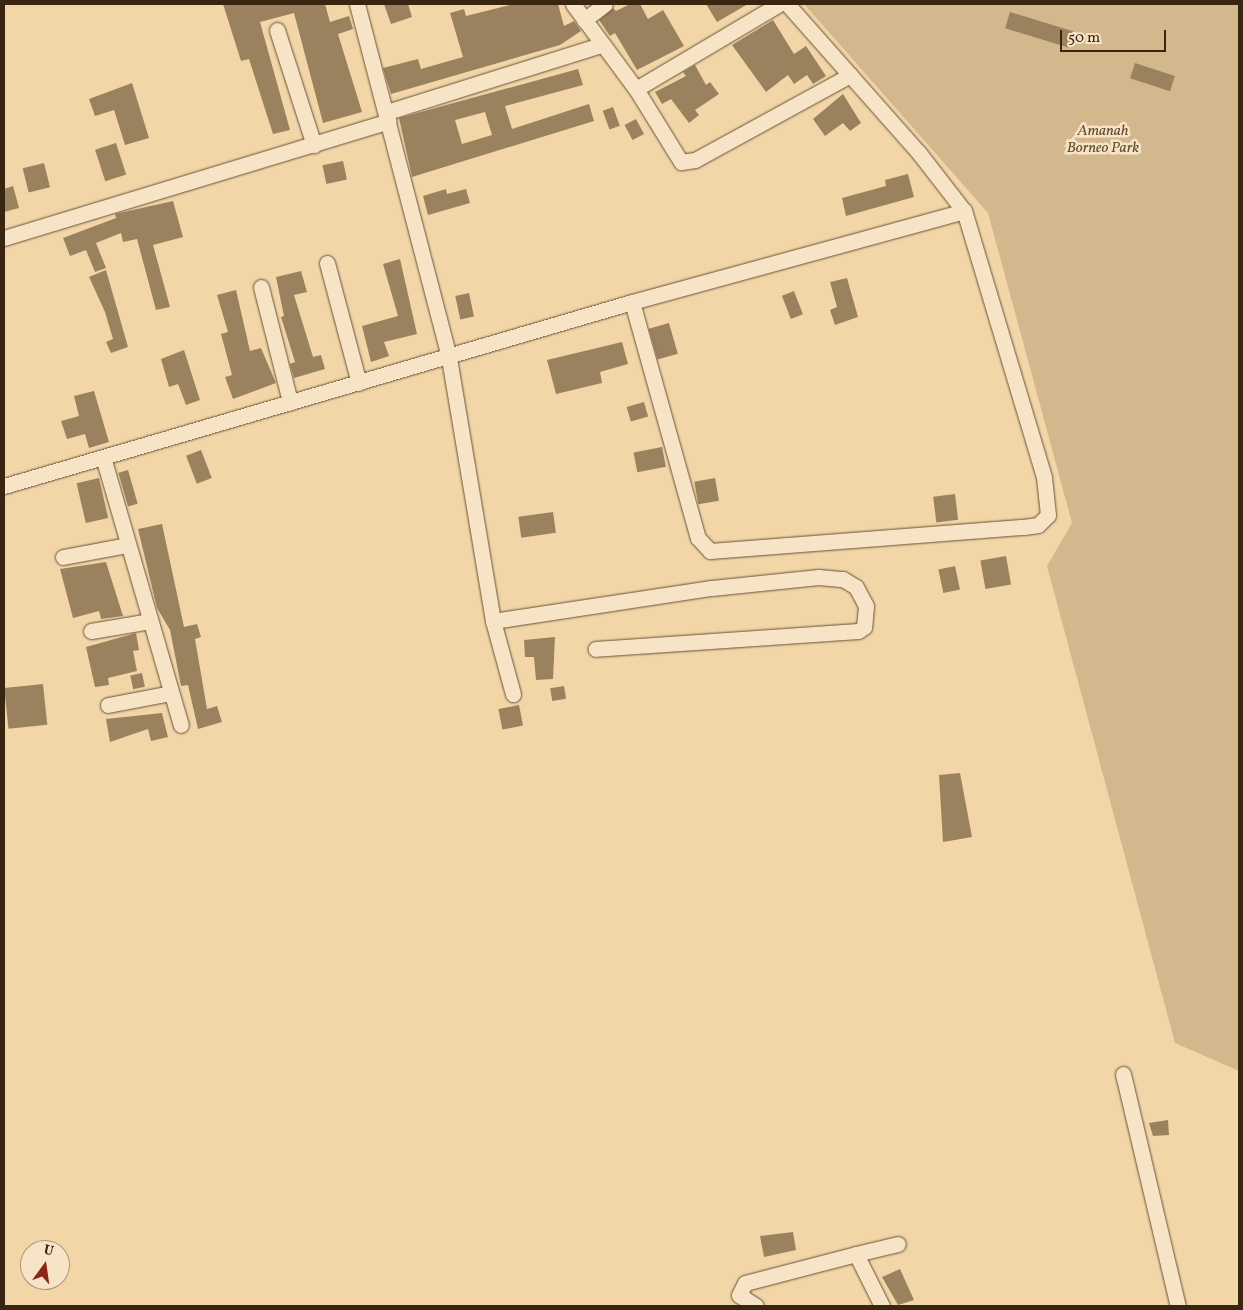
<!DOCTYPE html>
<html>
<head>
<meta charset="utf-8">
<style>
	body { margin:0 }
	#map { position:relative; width:1243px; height:1310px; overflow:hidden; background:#f2d6a8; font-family:Vollkorn,serif }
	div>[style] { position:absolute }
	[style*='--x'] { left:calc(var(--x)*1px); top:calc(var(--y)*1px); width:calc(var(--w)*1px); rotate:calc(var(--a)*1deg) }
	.green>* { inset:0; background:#d3b88e }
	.building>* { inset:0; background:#9a825f; transform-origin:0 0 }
	.roads { filter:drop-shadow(0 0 1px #685236) drop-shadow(0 0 1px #685236) }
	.minor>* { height:15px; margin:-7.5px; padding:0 7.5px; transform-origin:7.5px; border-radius:7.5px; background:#f7e4c6 }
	span { translate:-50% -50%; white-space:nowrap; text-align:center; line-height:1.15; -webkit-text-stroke:5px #f7e4c6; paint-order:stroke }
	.park-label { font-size:15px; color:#604a30; font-style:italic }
	.frame { position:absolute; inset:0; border:5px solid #3a2610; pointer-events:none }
	.north { position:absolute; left:20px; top:1240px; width:50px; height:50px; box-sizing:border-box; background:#f7e4c6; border:1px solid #ab987d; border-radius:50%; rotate:14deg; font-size:14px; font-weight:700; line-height:20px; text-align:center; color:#3a2610 }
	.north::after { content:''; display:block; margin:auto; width:18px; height:22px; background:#8f2418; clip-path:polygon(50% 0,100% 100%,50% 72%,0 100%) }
	.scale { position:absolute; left:1060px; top:30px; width:106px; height:22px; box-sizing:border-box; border:2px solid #3a2610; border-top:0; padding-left:6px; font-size:15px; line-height:18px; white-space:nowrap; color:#3a2610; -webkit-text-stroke:4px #f7e4c6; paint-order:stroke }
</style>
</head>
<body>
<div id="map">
	<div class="green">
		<i style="clip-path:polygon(804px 4px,1239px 4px,1239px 1071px,1175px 1043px,1047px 566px,1072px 523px,988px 213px)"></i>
	</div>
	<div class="building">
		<i style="clip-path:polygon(223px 4px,325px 4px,330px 22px,349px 16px,353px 29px,338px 34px,362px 112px,323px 123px,294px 13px,260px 22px,290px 130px,273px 134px,249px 59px,241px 61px)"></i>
		<i style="clip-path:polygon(384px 4px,408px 4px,412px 17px,391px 24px)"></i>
		<i style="clip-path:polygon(514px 4px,558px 4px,564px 26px,574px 21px,581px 31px,560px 45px,391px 94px,383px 68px,418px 59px,421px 69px,463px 57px,450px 13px,464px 9px,466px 16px)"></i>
		<i style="clip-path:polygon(630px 4px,640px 4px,648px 19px,663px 10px,684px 46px,637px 70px,615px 33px,610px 36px,599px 20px,613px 8px,616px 11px)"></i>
		<i style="clip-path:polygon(706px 4px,748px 4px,717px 22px)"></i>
		<i style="left:1010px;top:12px;width:66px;height:17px;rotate:17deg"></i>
		<i style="clip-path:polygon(773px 20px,794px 54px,806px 46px,826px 76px,813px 84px,807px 75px,794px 84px,788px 75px,766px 92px,732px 45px)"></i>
		<i style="left:1135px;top:63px;width:42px;height:16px;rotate:18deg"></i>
		<i style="clip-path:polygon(695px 65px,706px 85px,710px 82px,719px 94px,695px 110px,699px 115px,689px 123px,671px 99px,662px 104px,655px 92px,686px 76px,683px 72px)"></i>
		<i style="clip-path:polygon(evenodd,578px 69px,583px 85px,505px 106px,512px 129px,589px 104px,594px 121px,412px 177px,399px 118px,578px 69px,485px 112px,492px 135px,462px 144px,455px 120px,485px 112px)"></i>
		<i style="clip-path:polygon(132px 83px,149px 138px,125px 145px,114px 110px,95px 116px,89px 99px)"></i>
		<i style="clip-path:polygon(843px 94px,861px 123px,850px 131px,843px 123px,825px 136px,813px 119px)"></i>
		<i style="left:613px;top:107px;width:20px;height:11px;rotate:70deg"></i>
		<i style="left:636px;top:119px;width:17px;height:13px;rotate:62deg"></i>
		<i style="left:116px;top:143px;width:33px;height:22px;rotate:72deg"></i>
		<i style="left:343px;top:161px;width:19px;height:21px;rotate:78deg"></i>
		<i style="left:44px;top:163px;width:25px;height:22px;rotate:76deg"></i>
		<i style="clip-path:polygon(908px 174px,914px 197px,846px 216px,842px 198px,886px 186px,885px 180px)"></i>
		<i style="clip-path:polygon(13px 186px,19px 208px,4px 212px,4px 189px)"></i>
		<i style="clip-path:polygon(446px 189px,447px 194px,466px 189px,470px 203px,428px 215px,423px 196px)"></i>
		<i style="clip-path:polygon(173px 201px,183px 237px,153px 245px,170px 307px,156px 310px,137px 239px,123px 242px,121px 233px,96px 243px,106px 268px,95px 272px,86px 250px,70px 256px,63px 238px,116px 218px,115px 214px)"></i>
		<i style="clip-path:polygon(400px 259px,417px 334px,384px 342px,389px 356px,371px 362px,362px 326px,398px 316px,383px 264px)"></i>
		<i style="clip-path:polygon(106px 270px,128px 347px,111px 353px,106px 342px,113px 339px,105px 312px,89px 277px)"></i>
		<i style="clip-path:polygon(301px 271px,307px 292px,294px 295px,313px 357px,321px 355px,325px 369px,294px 378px,290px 364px,295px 362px,281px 317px,284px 316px,276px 277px)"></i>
		<i style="clip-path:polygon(847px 278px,858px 317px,835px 325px,830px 310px,837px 307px,830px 282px)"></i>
		<i style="clip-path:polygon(236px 290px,250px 351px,261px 348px,276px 383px,233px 399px,225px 377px,232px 375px,221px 334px,228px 332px,217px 295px)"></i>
		<i style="left:794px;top:291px;width:25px;height:13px;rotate:69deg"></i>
		<i style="left:469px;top:293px;width:24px;height:14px;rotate:78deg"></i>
		<i style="left:669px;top:323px;width:32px;height:21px;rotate:74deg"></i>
		<i style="clip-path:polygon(622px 342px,628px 364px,600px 372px,602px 383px,556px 394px,547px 360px)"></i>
		<i style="clip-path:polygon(184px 350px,200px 400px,186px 405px,178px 384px,169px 387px,161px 359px)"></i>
		<i style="clip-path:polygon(94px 391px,109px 442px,89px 448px,85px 434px,67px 439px,61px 421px,79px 416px,74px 396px)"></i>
		<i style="left:644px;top:402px;width:15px;height:18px;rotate:74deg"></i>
		<i style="left:662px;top:447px;width:20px;height:29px;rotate:79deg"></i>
		<i style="left:201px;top:450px;width:30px;height:16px;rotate:69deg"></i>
		<i style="left:128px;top:470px;width:35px;height:10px;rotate:74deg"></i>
		<i style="left:99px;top:478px;width:41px;height:23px;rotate:77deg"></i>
		<i style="left:715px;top:478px;width:23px;height:21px;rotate:80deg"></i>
		<i style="left:955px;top:494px;width:26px;height:22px;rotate:83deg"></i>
		<i style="left:553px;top:512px;width:21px;height:35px;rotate:82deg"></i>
		<i style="clip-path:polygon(162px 524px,184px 627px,197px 624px,201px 637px,195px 639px,207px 709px,217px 706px,222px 722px,198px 729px,188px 685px,181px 686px,170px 630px,157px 608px,138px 529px)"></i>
		<i style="left:1006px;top:556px;width:29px;height:26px;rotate:80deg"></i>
		<i style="clip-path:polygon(106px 562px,123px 616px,101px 619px,99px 611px,73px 618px,60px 569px)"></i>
		<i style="left:955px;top:566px;width:24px;height:17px;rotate:78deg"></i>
		<i style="clip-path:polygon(136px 633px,139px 650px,133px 651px,137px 671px,108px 678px,109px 685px,95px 687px,86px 647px)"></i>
		<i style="clip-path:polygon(555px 637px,553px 679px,536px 680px,534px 657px,525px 657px,524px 640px)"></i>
		<i style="left:142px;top:673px;width:14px;height:12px;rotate:78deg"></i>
		<i style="left:43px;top:684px;width:41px;height:39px;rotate:84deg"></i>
		<i style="left:564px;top:686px;width:13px;height:14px;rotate:81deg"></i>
		<i style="left:519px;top:705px;width:21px;height:21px;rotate:79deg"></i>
		<i style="clip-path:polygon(162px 713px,168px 737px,151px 741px,148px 729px,110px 742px,106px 719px)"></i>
		<i style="clip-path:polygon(960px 773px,972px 837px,943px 842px,939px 775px)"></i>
		<i style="clip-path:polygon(1168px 1120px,1169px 1135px,1153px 1136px,1149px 1123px)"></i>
		<i style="clip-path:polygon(793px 1232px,796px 1250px,764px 1257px,760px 1236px)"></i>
		<i style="clip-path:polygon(900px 1269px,914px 1300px,898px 1305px,882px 1277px)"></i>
	</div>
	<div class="roads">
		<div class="minor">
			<i style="--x:357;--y:4;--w:366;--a:75.4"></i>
			<i style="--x:449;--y:358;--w:267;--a:80.5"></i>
			<i style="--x:493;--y:621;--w:76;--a:74.7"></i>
			<i style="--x:573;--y:4;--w:106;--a:53.5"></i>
			<i style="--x:636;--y:89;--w:86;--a:58.3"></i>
			<i style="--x:681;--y:162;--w:14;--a:-8"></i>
			<i style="--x:695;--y:160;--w:177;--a:-28.7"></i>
			<i style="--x:584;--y:20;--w:26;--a:-37"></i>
			<i style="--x:277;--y:30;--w:121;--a:72.2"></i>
			<i style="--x:636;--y:89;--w:166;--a:-30.7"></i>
			<i style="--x:387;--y:112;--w:224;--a:-17.4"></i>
			<i style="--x:4;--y:238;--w:402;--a:-16.9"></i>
			<i style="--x:327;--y:263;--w:124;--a:75.1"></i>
			<i style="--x:261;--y:287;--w:119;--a:75.8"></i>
			<i style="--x:632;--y:302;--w:245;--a:74.4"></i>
			<i style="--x:698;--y:538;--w:18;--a:47"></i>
			<i style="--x:710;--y:551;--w:315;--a:-4.4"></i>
			<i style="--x:1024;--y:527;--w:14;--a:-8"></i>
			<i style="--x:1038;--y:525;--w:14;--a:-45"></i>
			<i style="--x:1048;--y:515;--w:38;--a:-96"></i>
			<i style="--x:1044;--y:477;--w:278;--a:-106.7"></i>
			<i style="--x:964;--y:211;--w:73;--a:-127.8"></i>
			<i style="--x:919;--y:153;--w:199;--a:-131.5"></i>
			<i style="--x:103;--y:457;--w:279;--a:73.8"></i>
			<i style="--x:4;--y:486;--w:654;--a:-16.33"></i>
			<i style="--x:632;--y:302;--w:344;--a:-15.3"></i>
			<i style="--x:63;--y:557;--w:66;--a:-10.5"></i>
			<i style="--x:493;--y:621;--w:221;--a:-8.6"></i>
			<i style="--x:712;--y:588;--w:107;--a:-5.9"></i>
			<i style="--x:818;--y:577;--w:25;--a:5"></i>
			<i style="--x:843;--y:579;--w:15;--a:32"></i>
			<i style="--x:856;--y:587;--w:21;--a:62"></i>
			<i style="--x:866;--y:606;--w:21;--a:95"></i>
			<i style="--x:864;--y:627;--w:7;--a:146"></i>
			<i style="--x:858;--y:631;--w:263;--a:176.1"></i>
			<i style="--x:91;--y:631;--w:60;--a:-9.6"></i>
			<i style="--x:108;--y:705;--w:64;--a:-10.8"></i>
			<i style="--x:1123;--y:1074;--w:238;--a:76.7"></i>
			<i style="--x:856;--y:1254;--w:43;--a:-13.4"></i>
			<i style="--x:756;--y:1306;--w:20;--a:-147"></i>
			<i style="--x:739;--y:1295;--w:13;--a:-63"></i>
			<i style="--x:745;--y:1283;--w:115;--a:-14.6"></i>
			<i style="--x:856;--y:1254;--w:58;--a:63.4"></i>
		</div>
	</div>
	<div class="park-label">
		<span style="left:1103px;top:140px">Amanah<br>Borneo Park</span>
	</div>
	<div class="frame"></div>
	<div class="north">U</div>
	<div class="scale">50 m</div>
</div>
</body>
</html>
